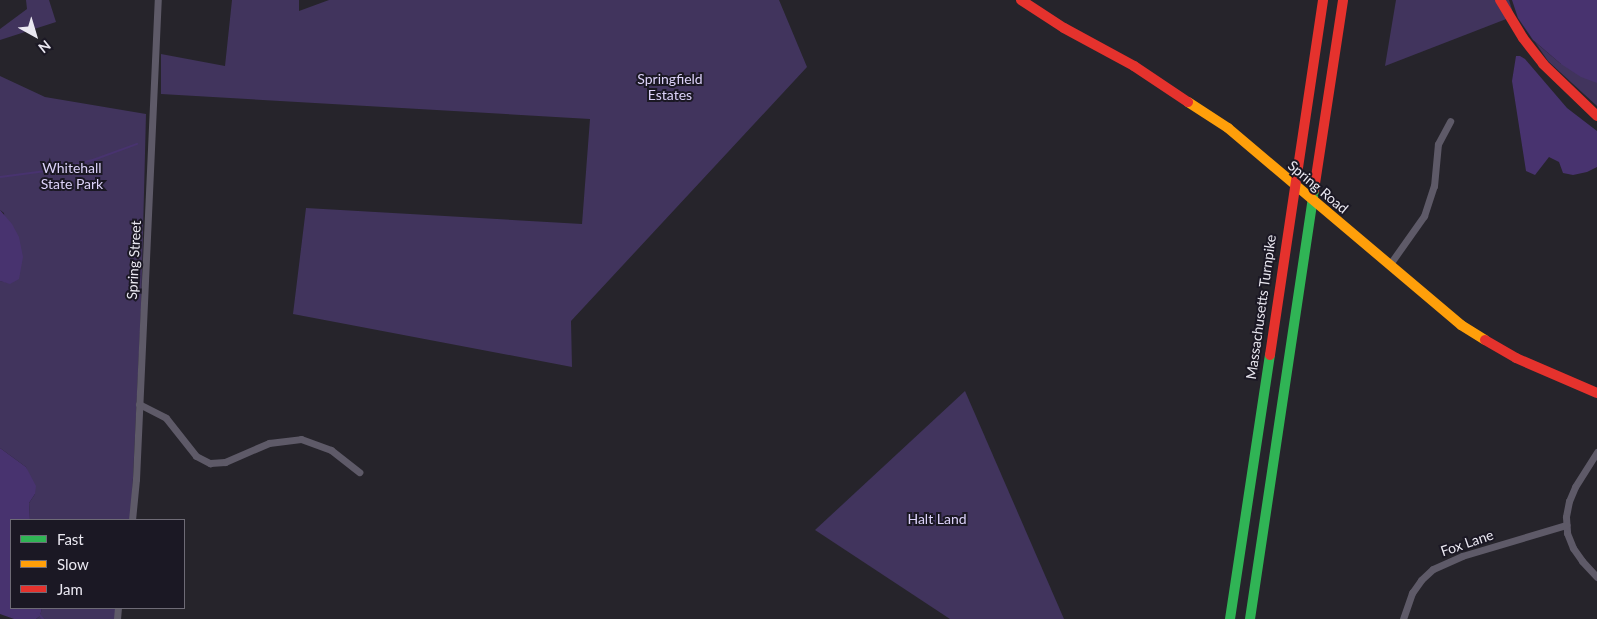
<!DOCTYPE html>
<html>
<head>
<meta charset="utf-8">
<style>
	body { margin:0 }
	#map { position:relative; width:1597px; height:619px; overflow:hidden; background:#26242b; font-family:Lato,sans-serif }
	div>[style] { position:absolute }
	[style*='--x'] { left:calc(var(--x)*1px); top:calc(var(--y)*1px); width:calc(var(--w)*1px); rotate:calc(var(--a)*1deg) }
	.green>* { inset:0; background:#41345d }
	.water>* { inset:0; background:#48336f }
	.stream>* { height:2px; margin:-1px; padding:0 1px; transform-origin:1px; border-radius:1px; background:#48336f }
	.street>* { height:7px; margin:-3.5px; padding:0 3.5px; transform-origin:3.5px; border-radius:3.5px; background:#5e5a68 }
	.fast>* { height:10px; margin:-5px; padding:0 5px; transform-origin:5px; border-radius:5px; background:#30b455 }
	.slow>* { height:10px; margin:-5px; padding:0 5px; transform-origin:5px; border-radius:5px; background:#ff9f0a }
	.jam>* { height:10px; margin:-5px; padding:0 5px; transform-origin:5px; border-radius:5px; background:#e5322d }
	span { translate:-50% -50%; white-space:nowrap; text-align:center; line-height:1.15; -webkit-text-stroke:4px #1b1824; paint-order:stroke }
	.park-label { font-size:14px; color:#dcd2f9 }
	.street-label { font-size:14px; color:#eae8f1 }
	.legend { position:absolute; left:10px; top:519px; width:175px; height:90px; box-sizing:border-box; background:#1b1824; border:1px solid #6e6b76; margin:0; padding:6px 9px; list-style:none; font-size:15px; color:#eae8f1 }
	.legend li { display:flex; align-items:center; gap:10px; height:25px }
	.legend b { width:25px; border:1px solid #6e6b76 }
	.north { position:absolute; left:10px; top:10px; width:50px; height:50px; -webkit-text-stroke:4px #1b1824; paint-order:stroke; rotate:141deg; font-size:14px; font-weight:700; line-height:20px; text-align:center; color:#eae8f1 }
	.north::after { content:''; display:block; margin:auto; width:18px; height:22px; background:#eae8f1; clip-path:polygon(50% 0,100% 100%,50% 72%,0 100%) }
</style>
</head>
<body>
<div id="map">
	<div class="green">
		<i style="clip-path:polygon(26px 0,49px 0,56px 22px,0 40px,0 29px,27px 9px)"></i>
		<i style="clip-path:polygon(232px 0,299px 0,299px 11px,329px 0,779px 0,807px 67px,571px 321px,572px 367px,293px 314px,306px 208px,582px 224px,590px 119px,161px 94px,161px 54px,225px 66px)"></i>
		<i style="clip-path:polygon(1396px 0,1509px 0,1514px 16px,1385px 66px)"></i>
		<i style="clip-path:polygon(1597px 0,1597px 106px,1548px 61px,1535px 42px,1561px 64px)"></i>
		<i style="clip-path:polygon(0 76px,45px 97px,146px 114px,141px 310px,131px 520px,30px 520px,29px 503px,35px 494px,26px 467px,0 448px,0 281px,10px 283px,4px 213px,0 210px)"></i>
		<i style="clip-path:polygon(965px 391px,1064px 619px,950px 619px,815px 530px)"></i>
		<i style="clip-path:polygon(42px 608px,118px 608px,116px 619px,36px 619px,40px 616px)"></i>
	</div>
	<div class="water">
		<i style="clip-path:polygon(1512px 0,1597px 0,1597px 83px,1581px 77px,1561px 64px,1533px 40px,1518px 18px)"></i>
		<i style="clip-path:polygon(1516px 56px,1520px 56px,1525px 59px,1567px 108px,1597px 131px,1597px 167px,1587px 172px,1573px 175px,1563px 173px,1559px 162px,1549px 157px,1535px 175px,1526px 171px,1512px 81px)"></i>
		<i style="clip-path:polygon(0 210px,12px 224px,19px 237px,23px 257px,19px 279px,10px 284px,0 281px)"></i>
		<i style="clip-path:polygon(0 448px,26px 467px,36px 486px,35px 494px,29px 503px,30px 520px,11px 520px,11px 608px,42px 608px,40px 616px,36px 619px,14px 619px,0 614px)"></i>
	</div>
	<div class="stream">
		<i style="--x:0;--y:177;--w:54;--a:-7.4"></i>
		<i style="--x:54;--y:170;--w:40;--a:-14.4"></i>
		<i style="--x:93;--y:160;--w:47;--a:-20"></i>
		<i style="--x:38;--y:613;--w:8;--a:50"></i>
	</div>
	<div class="street">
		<i style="--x:1390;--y:264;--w:59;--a:-54.7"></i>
		<i style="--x:1424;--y:216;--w:32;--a:-72"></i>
		<i style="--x:1434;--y:186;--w:42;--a:-84.6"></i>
		<i style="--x:1438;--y:144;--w:26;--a:-62"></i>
		<i style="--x:139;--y:404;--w:30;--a:27"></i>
		<i style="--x:166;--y:418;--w:48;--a:51.7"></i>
		<i style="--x:196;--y:456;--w:16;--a:27"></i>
		<i style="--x:210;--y:463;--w:15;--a:-4"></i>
		<i style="--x:225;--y:462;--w:48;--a:-23.4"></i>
		<i style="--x:269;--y:443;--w:32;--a:-7"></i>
		<i style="--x:301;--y:439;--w:32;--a:20"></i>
		<i style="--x:331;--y:450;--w:36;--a:38"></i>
		<i style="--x:1597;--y:452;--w:41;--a:122.2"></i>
		<i style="--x:1575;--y:487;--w:15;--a:113"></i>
		<i style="--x:1569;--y:501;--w:16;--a:101"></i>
		<i style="--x:1566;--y:517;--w:16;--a:86"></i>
		<i style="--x:1567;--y:533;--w:16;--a:68"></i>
		<i style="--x:1573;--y:548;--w:16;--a:55"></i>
		<i style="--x:1582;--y:561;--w:22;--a:47"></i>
		<i style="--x:132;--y:520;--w:41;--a:-84.4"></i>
		<i style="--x:136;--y:479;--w:480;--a:-87.4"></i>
		<i style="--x:117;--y:619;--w:11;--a:-85"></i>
		<i style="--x:1403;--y:619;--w:28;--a:-71"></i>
		<i style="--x:1412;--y:593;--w:16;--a:-55"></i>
		<i style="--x:1421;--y:580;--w:16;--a:-43"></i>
		<i style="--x:1433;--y:569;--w:32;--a:-24"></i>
		<i style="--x:1462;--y:556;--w:109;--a:-16.6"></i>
	</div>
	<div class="fast">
		<i style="--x:1230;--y:619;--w:267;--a:-81.4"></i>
		<i style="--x:1250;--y:619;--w:434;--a:-81.5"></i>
	</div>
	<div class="slow">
		<i style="--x:1188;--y:102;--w:48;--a:33"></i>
		<i style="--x:1228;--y:128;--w:305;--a:40.2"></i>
		<i style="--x:1461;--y:325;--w:28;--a:32"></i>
	</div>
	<div class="jam">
		<i style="--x:1021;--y:0;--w:51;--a:33.1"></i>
		<i style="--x:1064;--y:28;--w:80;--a:28.5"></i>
		<i style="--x:1134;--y:66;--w:65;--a:33.7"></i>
		<i style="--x:1500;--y:0;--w:44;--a:58.8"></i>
		<i style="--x:1523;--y:38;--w:33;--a:52"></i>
		<i style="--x:1543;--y:64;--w:75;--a:43.9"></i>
		<i style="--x:1314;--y:190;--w:192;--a:-81.3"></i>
		<i style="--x:1485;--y:340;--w:36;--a:30"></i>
		<i style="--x:1516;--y:358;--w:88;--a:23.4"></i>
		<i style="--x:1270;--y:355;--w:359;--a:-81.5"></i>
	</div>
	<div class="park-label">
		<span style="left:670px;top:87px">Springfield<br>Estates</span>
		<span style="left:72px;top:176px">Whitehall<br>State Park</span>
		<span style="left:937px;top:519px">Halt Land</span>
	</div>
	<div class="street-label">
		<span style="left:1318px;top:187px;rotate:40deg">Spring Road</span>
		<span style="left:134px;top:260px;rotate:-87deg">Spring Street</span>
		<span style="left:1261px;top:307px;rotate:-82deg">Massachusetts Turnpike</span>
		<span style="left:1467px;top:543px;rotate:-19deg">Fox Lane</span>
	</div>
	<ul class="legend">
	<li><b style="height:6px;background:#30b455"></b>Fast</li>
	<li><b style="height:6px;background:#ff9f0a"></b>Slow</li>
	<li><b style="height:6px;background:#e5322d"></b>Jam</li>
	</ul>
	<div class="north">N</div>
</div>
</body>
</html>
